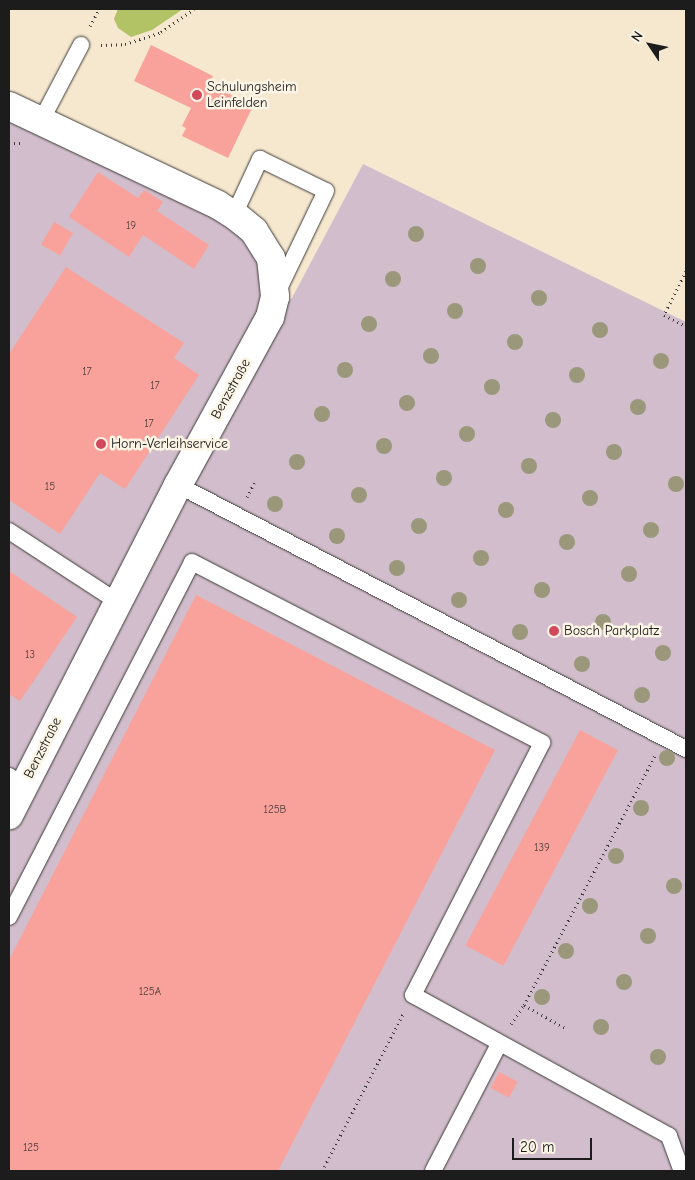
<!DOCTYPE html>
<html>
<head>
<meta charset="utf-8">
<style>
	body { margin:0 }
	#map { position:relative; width:695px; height:1180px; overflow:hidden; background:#f6e7cf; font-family:"Comic Neue",sans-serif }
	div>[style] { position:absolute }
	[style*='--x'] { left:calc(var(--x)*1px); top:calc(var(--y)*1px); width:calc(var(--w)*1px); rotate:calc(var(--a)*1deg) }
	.industrial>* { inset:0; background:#d1bdcb }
	.green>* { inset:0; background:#b2c366 }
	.building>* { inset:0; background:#f9a29c; transform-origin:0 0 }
	.path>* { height:3px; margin-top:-1.5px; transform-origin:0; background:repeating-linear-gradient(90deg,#3d3a37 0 1px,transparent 0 5px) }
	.roads { filter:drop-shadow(0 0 1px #3d3a37) drop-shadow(0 0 1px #3d3a37) }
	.lane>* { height:16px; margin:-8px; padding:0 8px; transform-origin:8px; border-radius:8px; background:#fff }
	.street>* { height:28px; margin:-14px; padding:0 14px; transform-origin:14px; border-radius:14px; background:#fff }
	.trees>* { width:16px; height:16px; margin:-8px; border-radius:50%; background:#9b977b }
	.dots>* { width:14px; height:14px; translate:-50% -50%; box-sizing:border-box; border:2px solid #fcf5e5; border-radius:50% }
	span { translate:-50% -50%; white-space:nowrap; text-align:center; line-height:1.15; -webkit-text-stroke:5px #fcf5e5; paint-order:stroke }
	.number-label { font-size:11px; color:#533e3c }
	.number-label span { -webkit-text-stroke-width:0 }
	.poi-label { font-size:14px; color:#1c1c1c }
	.left { translate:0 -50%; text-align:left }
	.street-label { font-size:14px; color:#1c1c1c }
	.frame { position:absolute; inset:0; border:10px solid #1c1c1c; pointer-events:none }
	.north { position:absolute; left:625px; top:20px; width:50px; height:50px; -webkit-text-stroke:4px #fcf5e5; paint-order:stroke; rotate:304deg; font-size:14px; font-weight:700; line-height:20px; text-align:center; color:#1c1c1c }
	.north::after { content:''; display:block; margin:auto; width:18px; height:22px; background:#1c1c1c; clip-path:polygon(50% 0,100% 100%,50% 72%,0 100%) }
	.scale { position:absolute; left:512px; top:1138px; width:80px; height:22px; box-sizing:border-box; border:2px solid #1c1c1c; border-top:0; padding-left:6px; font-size:15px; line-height:18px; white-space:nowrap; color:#1c1c1c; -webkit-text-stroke:4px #fcf5e5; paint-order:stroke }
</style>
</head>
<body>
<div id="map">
	<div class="industrial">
		<i style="clip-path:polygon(9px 106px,254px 231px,270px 317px,292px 298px,363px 164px,686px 322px,686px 1171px,9px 1171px)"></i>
	</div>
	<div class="green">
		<i style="clip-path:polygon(118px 9px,183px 9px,152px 30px,131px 37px,118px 28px,114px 19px)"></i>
	</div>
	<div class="building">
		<i style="clip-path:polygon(151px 45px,213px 76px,209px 84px,253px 106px,228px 158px,182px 136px,186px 128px,182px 126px,191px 108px,134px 81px)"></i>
		<i style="clip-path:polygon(98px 172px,138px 198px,144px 190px,163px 202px,157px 211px,209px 245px,194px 269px,143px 235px,129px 257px,69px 217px)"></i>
		<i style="left:54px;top:222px;width:22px;height:26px;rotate:30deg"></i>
		<i style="clip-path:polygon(66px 267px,184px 343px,174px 358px,199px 375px,125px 489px,100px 473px,60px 534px,9px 500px,9px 354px)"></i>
		<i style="clip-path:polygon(9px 571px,77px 617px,20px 701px,9px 694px)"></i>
		<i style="clip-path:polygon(196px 595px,495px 750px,278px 1171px,9px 1171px,9px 960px)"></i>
		<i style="left:580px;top:730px;width:43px;height:244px;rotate:28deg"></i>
		<i style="left:499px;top:1072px;width:21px;height:18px;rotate:28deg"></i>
	</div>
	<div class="path">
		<i style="--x:90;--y:26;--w:19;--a:-62"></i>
		<i style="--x:101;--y:45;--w:24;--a:-2"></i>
		<i style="--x:125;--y:44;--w:38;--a:-18"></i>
		<i style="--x:161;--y:32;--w:40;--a:-34.9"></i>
		<i style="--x:9;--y:143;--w:14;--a:0"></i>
		<i style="--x:686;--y:271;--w:49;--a:116.6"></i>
		<i style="--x:664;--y:315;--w:25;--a:27"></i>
		<i style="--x:247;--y:497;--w:18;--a:-63"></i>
		<i style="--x:524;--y:1005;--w:282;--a:-62.3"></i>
		<i style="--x:511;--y:1024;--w:23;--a:-56"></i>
		<i style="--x:524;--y:1005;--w:49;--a:29.2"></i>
		<i style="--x:322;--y:1171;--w:177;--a:-62.7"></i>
	</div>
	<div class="roads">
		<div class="lane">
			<i style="--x:41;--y:121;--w:86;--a:-62.2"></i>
			<i style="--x:234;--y:215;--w:62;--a:-65.1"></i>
			<i style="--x:260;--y:159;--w:73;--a:25.9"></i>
			<i style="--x:326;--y:191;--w:113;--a:115.7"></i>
			<i style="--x:178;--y:485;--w:573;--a:27.46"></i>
			<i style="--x:9;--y:531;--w:130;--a:33.1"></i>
			<i style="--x:9;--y:776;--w:18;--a:34"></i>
			<i style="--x:9;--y:917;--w:399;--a:-62.7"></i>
			<i style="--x:192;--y:562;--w:394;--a:27.3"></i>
			<i style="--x:542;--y:743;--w:283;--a:117.1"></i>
			<i style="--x:413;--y:995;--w:292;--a:28.8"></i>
			<i style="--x:669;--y:1136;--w:37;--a:70"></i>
			<i style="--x:433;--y:1171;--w:143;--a:-62.5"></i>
		</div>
		<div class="street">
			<i style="--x:9;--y:106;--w:231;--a:25.3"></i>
			<i style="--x:218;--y:205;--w:22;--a:32"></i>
			<i style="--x:237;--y:217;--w:22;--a:39"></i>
			<i style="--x:254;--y:231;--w:32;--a:58"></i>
			<i style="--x:271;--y:258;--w:39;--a:84"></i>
			<i style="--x:275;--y:297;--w:21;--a:104"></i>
			<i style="--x:270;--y:317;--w:192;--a:118.7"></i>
			<i style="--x:178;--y:485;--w:371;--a:117.1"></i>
		</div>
	</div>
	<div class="trees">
		<i style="left:416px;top:234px"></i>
		<i style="left:478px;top:266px"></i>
		<i style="left:393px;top:279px"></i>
		<i style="left:539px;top:298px"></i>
		<i style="left:455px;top:311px"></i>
		<i style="left:369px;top:324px"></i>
		<i style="left:600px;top:330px"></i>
		<i style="left:515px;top:342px"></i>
		<i style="left:431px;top:356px"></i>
		<i style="left:661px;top:361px"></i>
		<i style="left:345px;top:370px"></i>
		<i style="left:577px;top:375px"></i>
		<i style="left:492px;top:387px"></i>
		<i style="left:407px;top:403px"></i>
		<i style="left:638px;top:407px"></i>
		<i style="left:322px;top:414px"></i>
		<i style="left:553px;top:420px"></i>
		<i style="left:467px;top:434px"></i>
		<i style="left:384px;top:446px"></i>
		<i style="left:614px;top:452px"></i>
		<i style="left:297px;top:462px"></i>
		<i style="left:529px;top:466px"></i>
		<i style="left:444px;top:478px"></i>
		<i style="left:676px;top:484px"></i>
		<i style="left:359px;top:495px"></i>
		<i style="left:590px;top:498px"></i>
		<i style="left:275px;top:504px"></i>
		<i style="left:506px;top:510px"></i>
		<i style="left:419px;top:526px"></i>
		<i style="left:651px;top:530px"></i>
		<i style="left:337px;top:536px"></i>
		<i style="left:567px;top:542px"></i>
		<i style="left:481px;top:558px"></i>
		<i style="left:397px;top:568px"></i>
		<i style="left:629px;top:574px"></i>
		<i style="left:542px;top:590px"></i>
		<i style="left:459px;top:600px"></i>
		<i style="left:603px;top:622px"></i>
		<i style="left:520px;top:632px"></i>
		<i style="left:663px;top:653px"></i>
		<i style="left:582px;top:664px"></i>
		<i style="left:642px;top:695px"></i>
		<i style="left:667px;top:758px"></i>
		<i style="left:641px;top:808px"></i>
		<i style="left:616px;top:856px"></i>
		<i style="left:674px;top:886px"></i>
		<i style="left:590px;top:906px"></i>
		<i style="left:648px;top:936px"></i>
		<i style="left:566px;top:951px"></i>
		<i style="left:624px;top:982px"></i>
		<i style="left:542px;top:997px"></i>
		<i style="left:601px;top:1027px"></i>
		<i style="left:658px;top:1057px"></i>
	</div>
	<div class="dots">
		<i style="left:197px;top:95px;background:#d1495b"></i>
		<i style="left:101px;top:444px;background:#d1495b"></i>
		<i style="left:554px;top:631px;background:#d1495b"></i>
	</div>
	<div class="number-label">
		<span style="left:131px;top:226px">19</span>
		<span style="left:87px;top:372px">17</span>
		<span style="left:155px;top:386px">17</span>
		<span style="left:149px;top:424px">17</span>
		<span style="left:50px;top:487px">15</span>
		<span style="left:30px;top:655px">13</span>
		<span style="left:275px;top:810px">125B</span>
		<span style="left:542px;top:848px">139</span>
		<span style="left:150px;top:992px">125A</span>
		<span style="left:31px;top:1148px">125</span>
	</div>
	<div class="poi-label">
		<span class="left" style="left:207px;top:95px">Schulungsheim<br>Leinfelden</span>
		<span class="left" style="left:111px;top:444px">Horn-Verleihservice</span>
		<span class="left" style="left:564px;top:631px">Bosch Parkplatz</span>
	</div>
	<div class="street-label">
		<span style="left:231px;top:389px;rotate:-61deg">Benzstraße</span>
		<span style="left:43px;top:748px;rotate:-63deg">Benzstraße</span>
	</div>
	<div class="frame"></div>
	<div class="north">N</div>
	<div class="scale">20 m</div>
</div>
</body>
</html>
